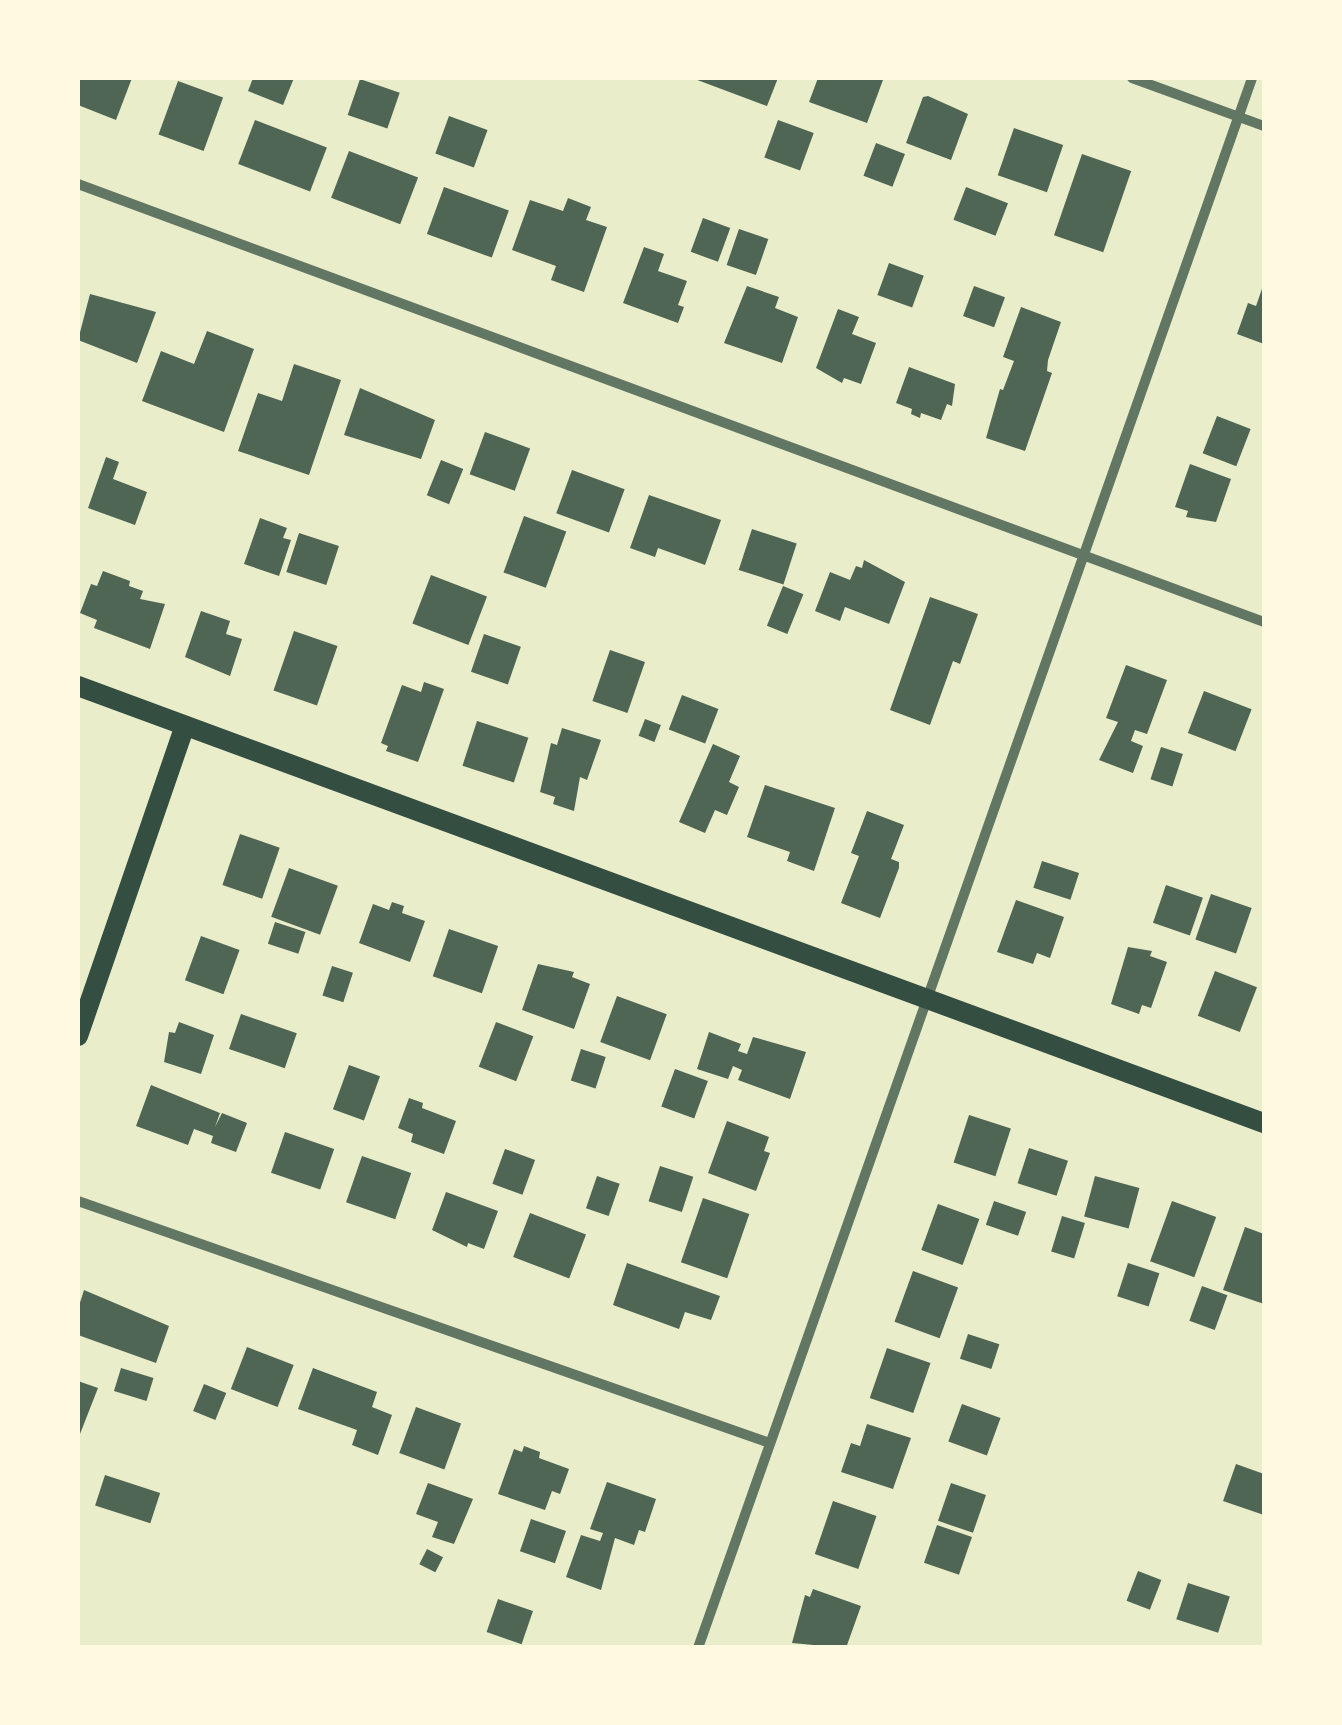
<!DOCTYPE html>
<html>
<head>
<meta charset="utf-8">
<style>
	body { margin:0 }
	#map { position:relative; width:1342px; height:1725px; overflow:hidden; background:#e9edc9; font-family:"Fira Sans Condensed",sans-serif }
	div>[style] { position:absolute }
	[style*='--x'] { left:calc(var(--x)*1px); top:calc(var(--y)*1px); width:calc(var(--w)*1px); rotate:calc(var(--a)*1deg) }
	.building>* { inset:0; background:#4f6655; transform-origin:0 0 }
	.minor>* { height:10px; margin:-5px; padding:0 5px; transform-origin:5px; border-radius:5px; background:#617663 }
	.secondary>* { height:20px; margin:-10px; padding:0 10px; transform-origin:10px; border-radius:10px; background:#344e41 }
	span { translate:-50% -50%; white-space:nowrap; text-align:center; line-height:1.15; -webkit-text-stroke:9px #fefae0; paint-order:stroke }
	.frame { position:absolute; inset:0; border:80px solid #fefae0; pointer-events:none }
</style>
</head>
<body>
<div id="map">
	<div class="building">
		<i style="clip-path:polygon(78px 78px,132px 78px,116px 120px,78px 105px)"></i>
		<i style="clip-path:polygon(253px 78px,294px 78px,283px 105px,248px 91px)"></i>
		<i style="clip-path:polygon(692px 78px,778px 78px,767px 106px)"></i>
		<i style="clip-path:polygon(818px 78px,883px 80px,867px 123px,809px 102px)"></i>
		<i style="left:360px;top:79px;width:42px;height:38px;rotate:19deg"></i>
		<i style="left:178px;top:81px;width:48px;height:57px;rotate:20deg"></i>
		<i style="clip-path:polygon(928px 96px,968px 114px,951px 160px,906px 143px,923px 97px)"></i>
		<i style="left:449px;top:116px;width:41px;height:40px;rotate:20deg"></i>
		<i style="left:255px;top:120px;width:77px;height:47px;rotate:21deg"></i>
		<i style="left:778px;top:120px;width:38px;height:40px;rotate:20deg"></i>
		<i style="left:1014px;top:128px;width:52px;height:50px;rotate:19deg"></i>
		<i style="left:876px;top:143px;width:31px;height:35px;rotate:21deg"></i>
		<i style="left:349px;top:151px;width:74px;height:50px;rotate:21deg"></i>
		<i style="left:1082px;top:154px;width:52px;height:86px;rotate:19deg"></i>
		<i style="left:444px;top:187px;width:69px;height:50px;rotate:20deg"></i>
		<i style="left:966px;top:187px;width:45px;height:35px;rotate:21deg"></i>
		<i style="clip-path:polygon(568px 198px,591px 207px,586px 220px,607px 227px,584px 292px,551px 280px,556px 266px,512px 250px,530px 200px,563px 211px)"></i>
		<i style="left:703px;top:218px;width:29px;height:36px;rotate:20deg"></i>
		<i style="left:739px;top:229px;width:31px;height:38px;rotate:19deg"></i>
		<i style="clip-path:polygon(644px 247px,664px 254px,658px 271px,687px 281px,678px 305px,684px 307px,678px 323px,623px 303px)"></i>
		<i style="left:889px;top:263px;width:37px;height:34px;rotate:20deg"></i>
		<i style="clip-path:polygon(1264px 283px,1264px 344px,1237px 334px,1248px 303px,1256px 306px)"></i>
		<i style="clip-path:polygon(747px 286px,779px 297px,775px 308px,798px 317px,782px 363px,724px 343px)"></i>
		<i style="left:974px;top:286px;width:33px;height:32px;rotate:20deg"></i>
		<i style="clip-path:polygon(90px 294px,156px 312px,137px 363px,78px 340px)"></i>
		<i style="clip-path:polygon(1021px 307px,1061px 322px,1048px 360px,1047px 371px,1052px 373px,1025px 451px,986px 438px,1000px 389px,1003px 390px,1014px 361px,1003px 357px)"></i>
		<i style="clip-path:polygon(838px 309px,859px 317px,852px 334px,876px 343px,861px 384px,844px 378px,842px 383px,816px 368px)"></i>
		<i style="clip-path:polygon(207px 331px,254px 349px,224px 432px,142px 401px,161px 351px,194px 364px)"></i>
		<i style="clip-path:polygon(294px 364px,341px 380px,309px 475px,238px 451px,258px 393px,282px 401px)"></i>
		<i style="clip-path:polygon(909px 367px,955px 384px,952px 406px,947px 404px,941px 420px,921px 413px,920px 418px,911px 414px,912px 409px,896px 403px)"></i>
		<i style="clip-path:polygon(360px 388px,435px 420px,421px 459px,344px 435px)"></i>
		<i style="left:1217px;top:416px;width:36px;height:40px;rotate:21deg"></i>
		<i style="left:485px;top:432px;width:48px;height:45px;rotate:20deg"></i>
		<i style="clip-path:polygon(106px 457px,119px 462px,113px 479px,147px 492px,135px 525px,88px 508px)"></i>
		<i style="left:441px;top:460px;width:24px;height:38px;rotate:22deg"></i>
		<i style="clip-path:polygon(1190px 464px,1231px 479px,1216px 522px,1186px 517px,1188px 511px,1175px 507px)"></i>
		<i style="left:572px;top:470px;width:56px;height:46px;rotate:20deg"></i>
		<i style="clip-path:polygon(649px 495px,721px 520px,705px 565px,658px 548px,655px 557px,630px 548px)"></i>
		<i style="left:524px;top:516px;width:45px;height:60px;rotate:20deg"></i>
		<i style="clip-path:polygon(260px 518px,287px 528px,283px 538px,291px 540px,279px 576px,244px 564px)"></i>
		<i style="left:752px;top:529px;width:47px;height:43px;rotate:18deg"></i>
		<i style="left:299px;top:533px;width:42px;height:41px;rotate:18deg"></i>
		<i style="clip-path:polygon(864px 560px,905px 582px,889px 624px,845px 607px,840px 621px,815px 611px,830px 572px,850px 580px,856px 566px,862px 568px)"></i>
		<i style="clip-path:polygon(103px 571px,130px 581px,129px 586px,143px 591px,140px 599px,165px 604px,150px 649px,94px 628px,97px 620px,80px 613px,91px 584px,97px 586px)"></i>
		<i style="left:431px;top:575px;width:60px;height:52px;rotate:21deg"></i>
		<i style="left:783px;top:586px;width:22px;height:43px;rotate:22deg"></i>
		<i style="clip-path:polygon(930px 597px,978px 614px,960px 664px,953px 661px,930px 725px,890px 710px)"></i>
		<i style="clip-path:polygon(201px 611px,230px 621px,226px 634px,242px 639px,230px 676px,185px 657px)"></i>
		<i style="left:294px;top:631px;width:46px;height:63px;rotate:19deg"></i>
		<i style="left:484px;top:634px;width:39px;height:40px;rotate:19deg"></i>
		<i style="left:610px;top:650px;width:37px;height:54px;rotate:19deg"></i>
		<i style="clip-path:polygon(1126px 665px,1167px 680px,1147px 734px,1135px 730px,1131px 741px,1143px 746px,1133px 773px,1099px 760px,1118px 722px,1106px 718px)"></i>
		<i style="clip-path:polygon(424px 682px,444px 689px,418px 762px,386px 751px,388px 746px,381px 743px,402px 685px,421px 692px)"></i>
		<i style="left:1204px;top:691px;width:51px;height:45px;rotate:21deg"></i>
		<i style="left:682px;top:695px;width:39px;height:37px;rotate:21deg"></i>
		<i style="left:645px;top:719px;width:17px;height:18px;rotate:21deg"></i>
		<i style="left:477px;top:721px;width:54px;height:47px;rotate:18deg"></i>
		<i style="clip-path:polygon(562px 728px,601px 740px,587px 780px,580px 777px,574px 811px,553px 804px,555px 797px,540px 792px,551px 743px,557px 745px)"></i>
		<i style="clip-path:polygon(713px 744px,740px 756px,729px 782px,739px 787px,727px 815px,715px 810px,705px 833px,679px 822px)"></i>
		<i style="left:1161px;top:747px;width:23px;height:34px;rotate:18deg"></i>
		<i style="clip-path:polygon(765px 785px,835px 808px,814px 871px,787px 861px,790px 852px,747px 837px)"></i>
		<i style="clip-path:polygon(867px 811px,904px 825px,891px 859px,899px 862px,899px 868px,880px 918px,841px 903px,859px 856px,851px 853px)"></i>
		<i style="left:240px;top:834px;width:42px;height:54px;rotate:19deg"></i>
		<i style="left:1042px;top:861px;width:39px;height:28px;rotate:18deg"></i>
		<i style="left:289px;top:868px;width:52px;height:52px;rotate:20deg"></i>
		<i style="left:1166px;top:885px;width:39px;height:40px;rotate:19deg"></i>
		<i style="left:1211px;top:894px;width:43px;height:48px;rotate:19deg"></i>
		<i style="clip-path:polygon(1016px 900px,1064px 917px,1050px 958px,1037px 953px,1033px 964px,997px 952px)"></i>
		<i style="clip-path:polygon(392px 902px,404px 906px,402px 913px,425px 921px,410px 962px,359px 943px,373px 904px,389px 910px)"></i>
		<i style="left:275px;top:922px;width:32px;height:23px;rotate:18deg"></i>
		<i style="left:449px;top:929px;width:52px;height:50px;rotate:19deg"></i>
		<i style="left:201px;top:936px;width:41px;height:47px;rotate:20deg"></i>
		<i style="clip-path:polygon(1128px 947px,1152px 951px,1150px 956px,1167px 962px,1151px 1008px,1142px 1005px,1139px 1014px,1111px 1004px)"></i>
		<i style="clip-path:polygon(538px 964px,574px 972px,572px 977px,590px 984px,574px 1029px,522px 1010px)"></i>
		<i style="left:332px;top:966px;width:22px;height:31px;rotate:18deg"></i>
		<i style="left:1215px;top:971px;width:45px;height:48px;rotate:21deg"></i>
		<i style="left:617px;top:996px;width:53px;height:49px;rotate:20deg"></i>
		<i style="left:241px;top:1014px;width:59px;height:37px;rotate:19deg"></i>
		<i style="clip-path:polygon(179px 1022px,214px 1035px,201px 1074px,164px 1062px,169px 1032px,175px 1033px)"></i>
		<i style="left:496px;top:1022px;width:40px;height:48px;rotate:21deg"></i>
		<i style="clip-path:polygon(709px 1032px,741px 1044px,738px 1051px,747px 1054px,753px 1037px,806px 1052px,790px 1099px,738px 1080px,742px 1070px,733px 1066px,728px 1079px,697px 1069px)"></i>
		<i style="left:581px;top:1049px;width:26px;height:33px;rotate:18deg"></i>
		<i style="left:349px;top:1065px;width:33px;height:47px;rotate:20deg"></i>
		<i style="left:675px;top:1069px;width:35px;height:40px;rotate:20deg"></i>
		<i style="clip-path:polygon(151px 1085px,220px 1113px,215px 1127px,222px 1113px,247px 1123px,236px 1152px,211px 1143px,213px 1136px,194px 1129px,188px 1145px,136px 1126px)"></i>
		<i style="clip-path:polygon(409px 1098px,423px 1103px,422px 1108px,456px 1121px,444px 1154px,411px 1142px,413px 1134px,398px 1128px)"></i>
		<i style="left:969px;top:1115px;width:44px;height:50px;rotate:18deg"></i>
		<i style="clip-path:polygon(727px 1121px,769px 1137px,764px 1151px,770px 1153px,756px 1191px,708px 1173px)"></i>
		<i style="left:285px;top:1132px;width:52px;height:43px;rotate:19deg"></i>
		<i style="left:1029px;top:1148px;width:41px;height:37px;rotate:18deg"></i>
		<i style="left:505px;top:1149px;width:32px;height:37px;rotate:20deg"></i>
		<i style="left:362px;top:1156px;width:52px;height:49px;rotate:19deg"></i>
		<i style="left:660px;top:1166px;width:35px;height:37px;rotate:18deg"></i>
		<i style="left:597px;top:1176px;width:24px;height:34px;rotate:19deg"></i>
		<i style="left:1095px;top:1176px;width:46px;height:42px;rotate:15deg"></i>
		<i style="clip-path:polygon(446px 1192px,498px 1211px,484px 1249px,468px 1243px,467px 1247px,432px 1230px)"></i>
		<i style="left:703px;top:1198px;width:49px;height:68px;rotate:19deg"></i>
		<i style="left:994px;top:1201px;width:34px;height:25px;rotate:19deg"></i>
		<i style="left:1172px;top:1201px;width:47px;height:64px;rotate:20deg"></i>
		<i style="left:938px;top:1204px;width:44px;height:49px;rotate:20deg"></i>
		<i style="left:530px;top:1213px;width:60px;height:47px;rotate:21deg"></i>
		<i style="left:1062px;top:1216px;width:24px;height:37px;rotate:17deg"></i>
		<i style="clip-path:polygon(1245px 1227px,1264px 1234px,1264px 1304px,1223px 1290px)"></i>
		<i style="clip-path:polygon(627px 1263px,720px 1296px,711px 1320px,685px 1312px,679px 1329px,613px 1305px)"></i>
		<i style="left:1128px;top:1263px;width:33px;height:35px;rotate:18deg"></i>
		<i style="left:913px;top:1271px;width:48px;height:54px;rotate:20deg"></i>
		<i style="left:1202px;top:1286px;width:27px;height:37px;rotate:20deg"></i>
		<i style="clip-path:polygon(84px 1290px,169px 1326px,156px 1363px,78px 1335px,78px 1309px)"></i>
		<i style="left:968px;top:1334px;width:33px;height:26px;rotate:18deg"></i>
		<i style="left:247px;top:1347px;width:50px;height:45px;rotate:21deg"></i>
		<i style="left:887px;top:1348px;width:46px;height:53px;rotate:19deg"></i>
		<i style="left:121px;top:1368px;width:34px;height:24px;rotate:17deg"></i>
		<i style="clip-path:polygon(313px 1368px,377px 1392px,372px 1407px,392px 1415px,378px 1455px,352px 1445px,357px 1430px,298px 1409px)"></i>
		<i style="clip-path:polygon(78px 1381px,98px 1388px,80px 1434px,78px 1433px)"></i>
		<i style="left:204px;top:1384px;width:24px;height:29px;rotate:22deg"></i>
		<i style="left:962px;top:1404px;width:41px;height:40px;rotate:20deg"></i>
		<i style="left:416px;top:1407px;width:48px;height:49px;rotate:20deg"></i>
		<i style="clip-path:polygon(867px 1424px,911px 1438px,893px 1489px,841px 1472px,851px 1443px,860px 1446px)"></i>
		<i style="clip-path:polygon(524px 1446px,540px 1452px,539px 1458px,569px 1469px,560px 1494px,552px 1491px,545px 1510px,498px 1494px,514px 1449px,522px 1452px)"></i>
		<i style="clip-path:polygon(1236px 1464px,1264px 1474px,1264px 1515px,1223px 1501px)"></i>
		<i style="left:105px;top:1475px;width:58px;height:32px;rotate:18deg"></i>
		<i style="clip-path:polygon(607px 1482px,656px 1499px,645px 1532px,639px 1530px,634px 1545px,615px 1538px,601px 1590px,566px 1577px,581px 1535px,600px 1541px,603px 1533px,590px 1529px)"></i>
		<i style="clip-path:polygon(428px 1483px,473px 1499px,454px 1544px,432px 1537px,438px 1522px,416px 1514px)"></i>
		<i style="left:951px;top:1483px;width:37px;height:40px;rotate:19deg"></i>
		<i style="left:833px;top:1501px;width:46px;height:56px;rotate:19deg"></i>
		<i style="left:531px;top:1519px;width:37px;height:34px;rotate:19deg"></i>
		<i style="left:937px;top:1525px;width:37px;height:40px;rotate:19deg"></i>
		<i style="left:427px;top:1549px;width:18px;height:17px;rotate:27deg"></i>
		<i style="left:1138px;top:1571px;width:25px;height:32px;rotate:21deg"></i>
		<i style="left:1188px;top:1583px;width:44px;height:38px;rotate:18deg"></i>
		<i style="clip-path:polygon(813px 1589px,861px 1606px,846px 1648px,792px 1643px,805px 1595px,810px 1597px)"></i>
		<i style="left:498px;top:1599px;width:37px;height:35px;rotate:19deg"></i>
	</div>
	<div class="minor">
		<i style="--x:1132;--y:78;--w:140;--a:20"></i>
		<i style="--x:78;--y:184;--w:1264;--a:20.27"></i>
		<i style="--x:78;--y:1201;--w:733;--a:19.28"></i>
		<i style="--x:698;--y:1648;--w:1665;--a:-70.56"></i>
	</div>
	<div class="secondary">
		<i style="--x:78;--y:686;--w:1264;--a:20.23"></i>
		<i style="--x:78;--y:1036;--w:328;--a:-71"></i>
	</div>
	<div class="frame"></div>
</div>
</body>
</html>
